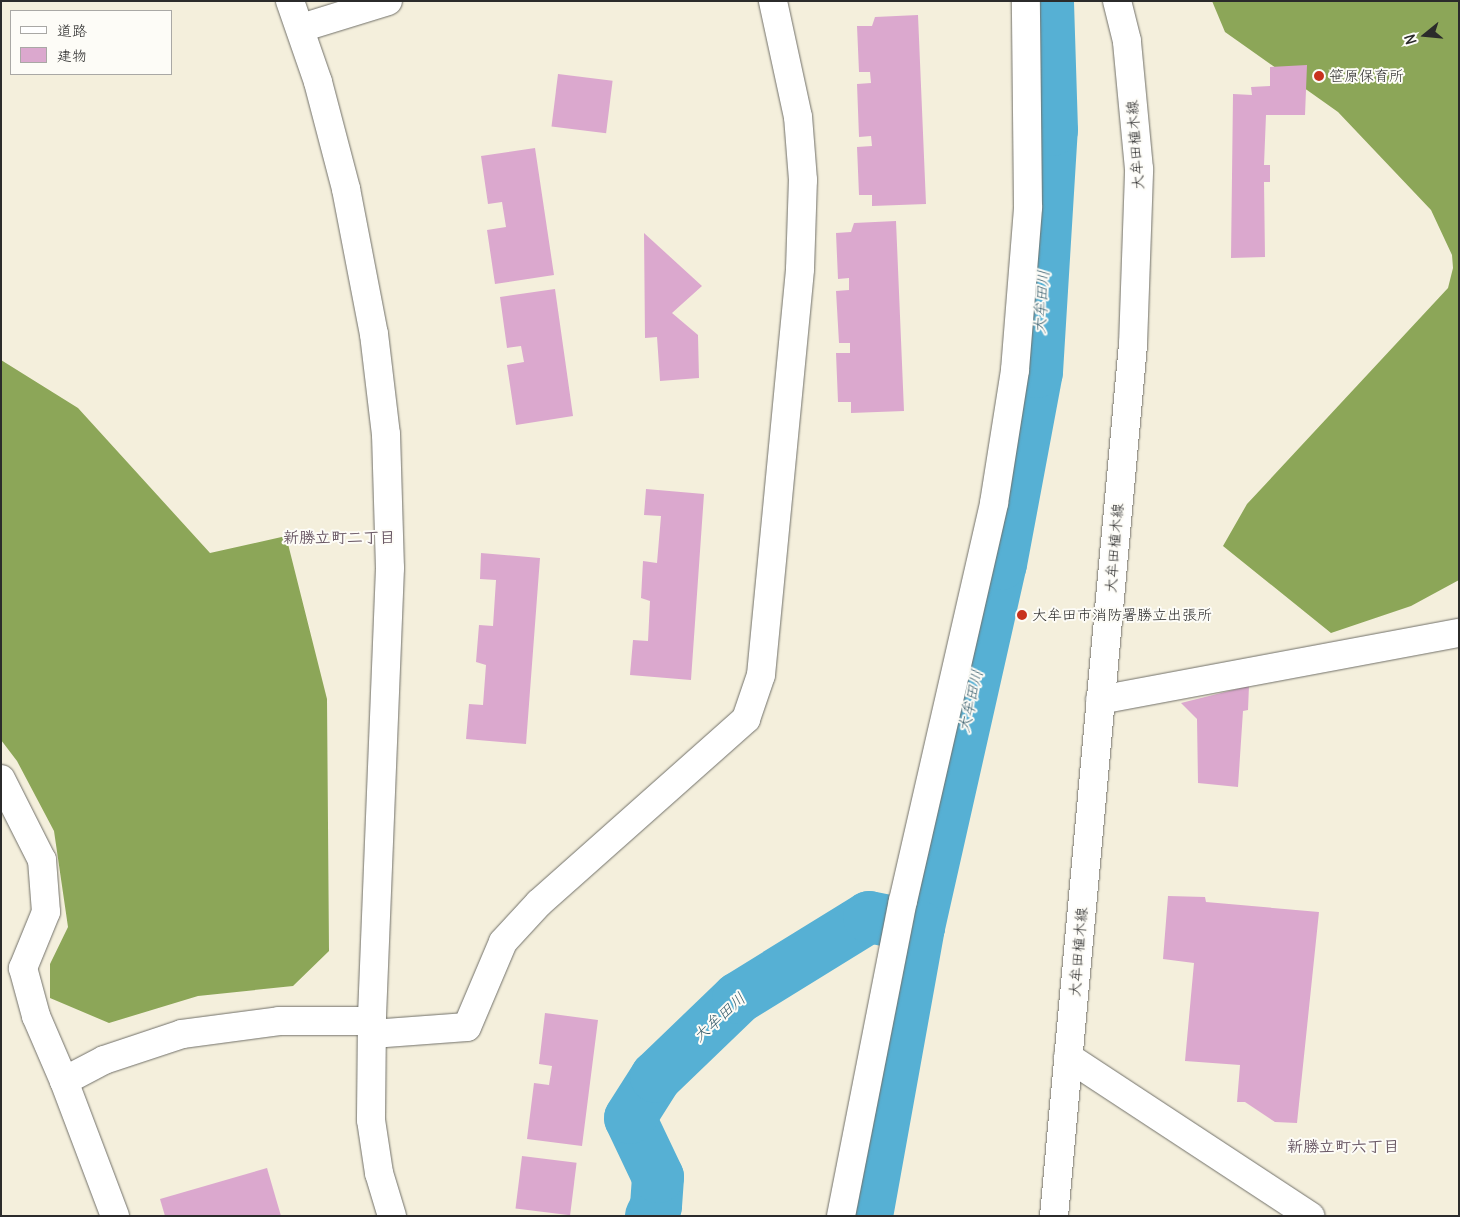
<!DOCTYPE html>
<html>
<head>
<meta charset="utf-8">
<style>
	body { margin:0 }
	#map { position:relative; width:1460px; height:1217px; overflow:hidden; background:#f4efdc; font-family:Delius,"Klee One",sans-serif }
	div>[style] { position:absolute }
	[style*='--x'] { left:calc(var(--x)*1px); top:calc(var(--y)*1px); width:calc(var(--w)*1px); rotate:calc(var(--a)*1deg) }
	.forest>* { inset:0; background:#8ca658 }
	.river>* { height:52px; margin:-26px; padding:0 26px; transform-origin:26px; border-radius:26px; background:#56b0d4 }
	.building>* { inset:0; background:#dba8ce; transform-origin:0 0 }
	.roads { filter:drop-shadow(0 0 1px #717069) drop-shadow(0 0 1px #717069) }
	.minor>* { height:28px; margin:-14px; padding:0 14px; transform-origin:14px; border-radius:14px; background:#fff }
	.major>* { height:28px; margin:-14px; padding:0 14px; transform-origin:14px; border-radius:14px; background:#fff }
	.dots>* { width:14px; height:14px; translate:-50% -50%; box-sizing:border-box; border:2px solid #fdfcf7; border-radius:50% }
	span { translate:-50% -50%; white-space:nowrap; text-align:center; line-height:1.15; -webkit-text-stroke:4px #fdfcf7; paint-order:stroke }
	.poi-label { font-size:15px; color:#2b2b2b }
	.left { translate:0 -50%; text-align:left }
	.street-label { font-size:15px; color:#2b2b2b }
	.water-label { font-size:16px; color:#3c606f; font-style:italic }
	.neighbourhood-label { font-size:16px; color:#695764; font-weight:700 }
	.frame { position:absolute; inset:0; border:2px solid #2b2b2b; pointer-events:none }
	.legend { position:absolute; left:10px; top:10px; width:162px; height:65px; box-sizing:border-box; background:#fdfcf7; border:1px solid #a9a8a5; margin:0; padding:6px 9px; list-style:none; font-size:15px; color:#2b2b2b }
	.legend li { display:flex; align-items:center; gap:10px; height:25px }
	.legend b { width:25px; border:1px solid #a9a8a5 }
	.north { position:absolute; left:1400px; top:10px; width:50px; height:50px; -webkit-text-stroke:4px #fdfcf7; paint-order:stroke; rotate:253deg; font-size:14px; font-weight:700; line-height:20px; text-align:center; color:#2b2b2b }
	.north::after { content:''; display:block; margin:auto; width:18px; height:22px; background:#2b2b2b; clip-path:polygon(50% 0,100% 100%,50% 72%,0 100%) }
</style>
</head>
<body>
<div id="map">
	<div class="forest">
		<i style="clip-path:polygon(1212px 1px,1459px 1px,1459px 580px,1411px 606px,1331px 633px,1223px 546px,1247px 504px,1448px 288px,1453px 268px,1452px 255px,1431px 210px,1338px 112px,1225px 32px)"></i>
		<i style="clip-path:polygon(1px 360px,78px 408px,210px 553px,286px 536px,327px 699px,329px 951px,293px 986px,198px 996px,109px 1023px,50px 998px,50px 964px,68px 927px,54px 831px,17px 761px,1px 740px)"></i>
	</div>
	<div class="river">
		<i style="--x:651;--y:1216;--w:11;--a:-63"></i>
		<i style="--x:656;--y:1206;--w:29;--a:-86"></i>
		<i style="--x:658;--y:1177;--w:65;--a:-115.4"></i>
		<i style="--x:630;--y:1118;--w:49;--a:-57.6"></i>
		<i style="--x:656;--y:1077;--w:114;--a:-43.9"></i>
		<i style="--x:738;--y:998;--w:154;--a:-31.7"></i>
		<i style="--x:869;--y:917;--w:51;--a:11.3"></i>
		<i style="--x:919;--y:927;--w:372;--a:-77.3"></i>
		<i style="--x:1001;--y:564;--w:195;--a:-79.4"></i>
		<i style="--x:1037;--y:372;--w:242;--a:-86.5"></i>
		<i style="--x:1052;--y:130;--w:129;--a:-91.8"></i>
		<i style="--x:867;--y:1216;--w:294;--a:-79.8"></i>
	</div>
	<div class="building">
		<i style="clip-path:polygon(918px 15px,926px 204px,872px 206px,872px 195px,859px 195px,857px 147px,872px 146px,871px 136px,859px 137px,857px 84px,871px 83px,870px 72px,859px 72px,857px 26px,872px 26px,875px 17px)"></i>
		<i style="clip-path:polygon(1307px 65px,1305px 115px,1266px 115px,1264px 165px,1270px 165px,1270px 182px,1264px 182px,1265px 257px,1231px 258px,1233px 94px,1252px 95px,1251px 87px,1270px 86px,1270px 67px)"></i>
		<i style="left:558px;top:74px;width:55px;height:53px;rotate:7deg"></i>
		<i style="clip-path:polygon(535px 148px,554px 275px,495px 284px,487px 230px,506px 227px,502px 202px,488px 204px,481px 156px)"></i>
		<i style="clip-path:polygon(896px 221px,904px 411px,851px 413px,851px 402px,838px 402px,836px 353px,850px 353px,850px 343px,839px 343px,836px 291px,849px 290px,849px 278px,838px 279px,836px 233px,851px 232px,854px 223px)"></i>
		<i style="clip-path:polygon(644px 233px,702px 286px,672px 313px,698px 335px,699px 378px,660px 381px,657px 337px,645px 338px)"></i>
		<i style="clip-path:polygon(555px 289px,573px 416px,516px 425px,507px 365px,524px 362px,521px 346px,507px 348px,500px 297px)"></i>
		<i style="clip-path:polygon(646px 489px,704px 494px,691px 680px,630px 675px,633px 640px,648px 641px,650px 601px,641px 598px,643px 561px,657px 563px,661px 516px,644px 515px)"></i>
		<i style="clip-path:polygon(481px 553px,540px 558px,526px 744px,466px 739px,469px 704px,483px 705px,486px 665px,476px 662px,479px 625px,493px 626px,496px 580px,480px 579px)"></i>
		<i style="clip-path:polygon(1249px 686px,1248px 710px,1243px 711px,1238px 787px,1198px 783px,1197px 719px,1181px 703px)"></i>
		<i style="clip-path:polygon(1168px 896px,1205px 897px,1206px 902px,1319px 912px,1297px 1123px,1275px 1122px,1245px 1102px,1237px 1102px,1240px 1065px,1185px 1061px,1194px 963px,1163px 959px)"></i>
		<i style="clip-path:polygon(545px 1013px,598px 1020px,582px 1146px,527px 1139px,534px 1083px,549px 1085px,552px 1066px,539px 1064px)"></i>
		<i style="left:522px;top:1156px;width:55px;height:53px;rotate:7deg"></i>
		<i style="clip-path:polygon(267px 1168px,281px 1216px,165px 1216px,160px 1199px)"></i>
	</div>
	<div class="roads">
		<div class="minor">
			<i style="--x:290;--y:1;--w:86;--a:70.9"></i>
			<i style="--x:318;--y:82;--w:111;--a:75.3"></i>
			<i style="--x:346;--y:189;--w:148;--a:79.1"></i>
			<i style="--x:374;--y:334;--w:101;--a:83.2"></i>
			<i style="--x:386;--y:434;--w:134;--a:88.3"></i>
			<i style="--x:390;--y:568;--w:453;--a:92.3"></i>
			<i style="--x:372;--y:1021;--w:99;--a:90.6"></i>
			<i style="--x:371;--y:1120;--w:54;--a:81.4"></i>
			<i style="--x:379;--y:1173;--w:45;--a:73.2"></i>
			<i style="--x:301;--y:28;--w:91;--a:-17.2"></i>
			<i style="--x:1100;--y:700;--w:365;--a:-10.6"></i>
			<i style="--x:1;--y:779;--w:91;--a:63.2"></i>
			<i style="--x:42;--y:860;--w:52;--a:85.6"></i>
			<i style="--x:46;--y:912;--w:61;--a:112.3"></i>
			<i style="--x:23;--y:968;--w:50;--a:74.8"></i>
			<i style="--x:36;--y:1016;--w:71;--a:66.7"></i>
			<i style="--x:372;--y:1034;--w:95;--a:-4.2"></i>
			<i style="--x:467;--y:1027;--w:92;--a:-67"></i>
			<i style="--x:503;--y:942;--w:53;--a:-47.3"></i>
			<i style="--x:539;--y:903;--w:277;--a:-41.6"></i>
			<i style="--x:746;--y:719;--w:46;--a:-71.2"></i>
			<i style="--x:761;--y:675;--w:408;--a:-84.5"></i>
			<i style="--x:800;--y:269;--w:89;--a:-88.1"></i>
			<i style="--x:803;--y:180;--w:63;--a:-94.5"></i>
			<i style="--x:798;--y:117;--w:119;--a:-102.2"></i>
			<i style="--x:1068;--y:1057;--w:290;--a:33.3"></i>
			<i style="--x:115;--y:1216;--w:144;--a:-110.7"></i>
			<i style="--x:64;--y:1081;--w:45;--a:-27.7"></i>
			<i style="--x:104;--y:1060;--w:82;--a:-18.4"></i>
			<i style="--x:182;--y:1034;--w:98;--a:-7.6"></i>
			<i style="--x:279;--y:1021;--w:93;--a:0"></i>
			<i style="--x:841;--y:1216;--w:321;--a:-78.9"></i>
			<i style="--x:903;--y:901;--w:408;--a:-77.1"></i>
			<i style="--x:994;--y:503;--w:135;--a:-81"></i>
			<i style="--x:1015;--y:370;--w:164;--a:-85.4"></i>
			<i style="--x:1028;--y:207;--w:206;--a:-90.6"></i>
		</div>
		<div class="major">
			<i style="--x:1054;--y:1216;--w:875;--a:-84.82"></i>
			<i style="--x:1133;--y:345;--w:176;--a:-88"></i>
			<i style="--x:1139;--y:169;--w:129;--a:-95.4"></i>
			<i style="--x:1127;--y:41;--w:41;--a:-104"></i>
		</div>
	</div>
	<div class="dots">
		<i style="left:1319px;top:76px;background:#c8321e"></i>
		<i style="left:1022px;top:615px;background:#c8321e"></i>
	</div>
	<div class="poi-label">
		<span class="left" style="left:1329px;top:76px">笹原保育所</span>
		<span class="left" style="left:1032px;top:615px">大牟田市消防署勝立出張所</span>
	</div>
	<div class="street-label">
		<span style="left:1135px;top:145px;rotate:-94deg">大牟田植木線</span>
		<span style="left:1114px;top:548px;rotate:-85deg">大牟田植木線</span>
		<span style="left:1078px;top:952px;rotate:-85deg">大牟田植木線</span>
	</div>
	<div class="water-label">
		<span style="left:1041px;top:302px;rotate:-86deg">大牟田川</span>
		<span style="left:970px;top:701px;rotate:-77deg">大牟田川</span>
		<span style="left:719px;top:1017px;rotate:-42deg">大牟田川</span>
	</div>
	<div class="neighbourhood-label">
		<span style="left:339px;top:537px">新勝立町二丁目</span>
		<span style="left:1343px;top:1146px">新勝立町六丁目</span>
	</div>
	<div class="frame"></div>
	<ul class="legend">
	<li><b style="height:6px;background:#fff"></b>道路</li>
	<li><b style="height:14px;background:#dba8ce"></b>建物</li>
	</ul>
	<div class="north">N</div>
</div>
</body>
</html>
